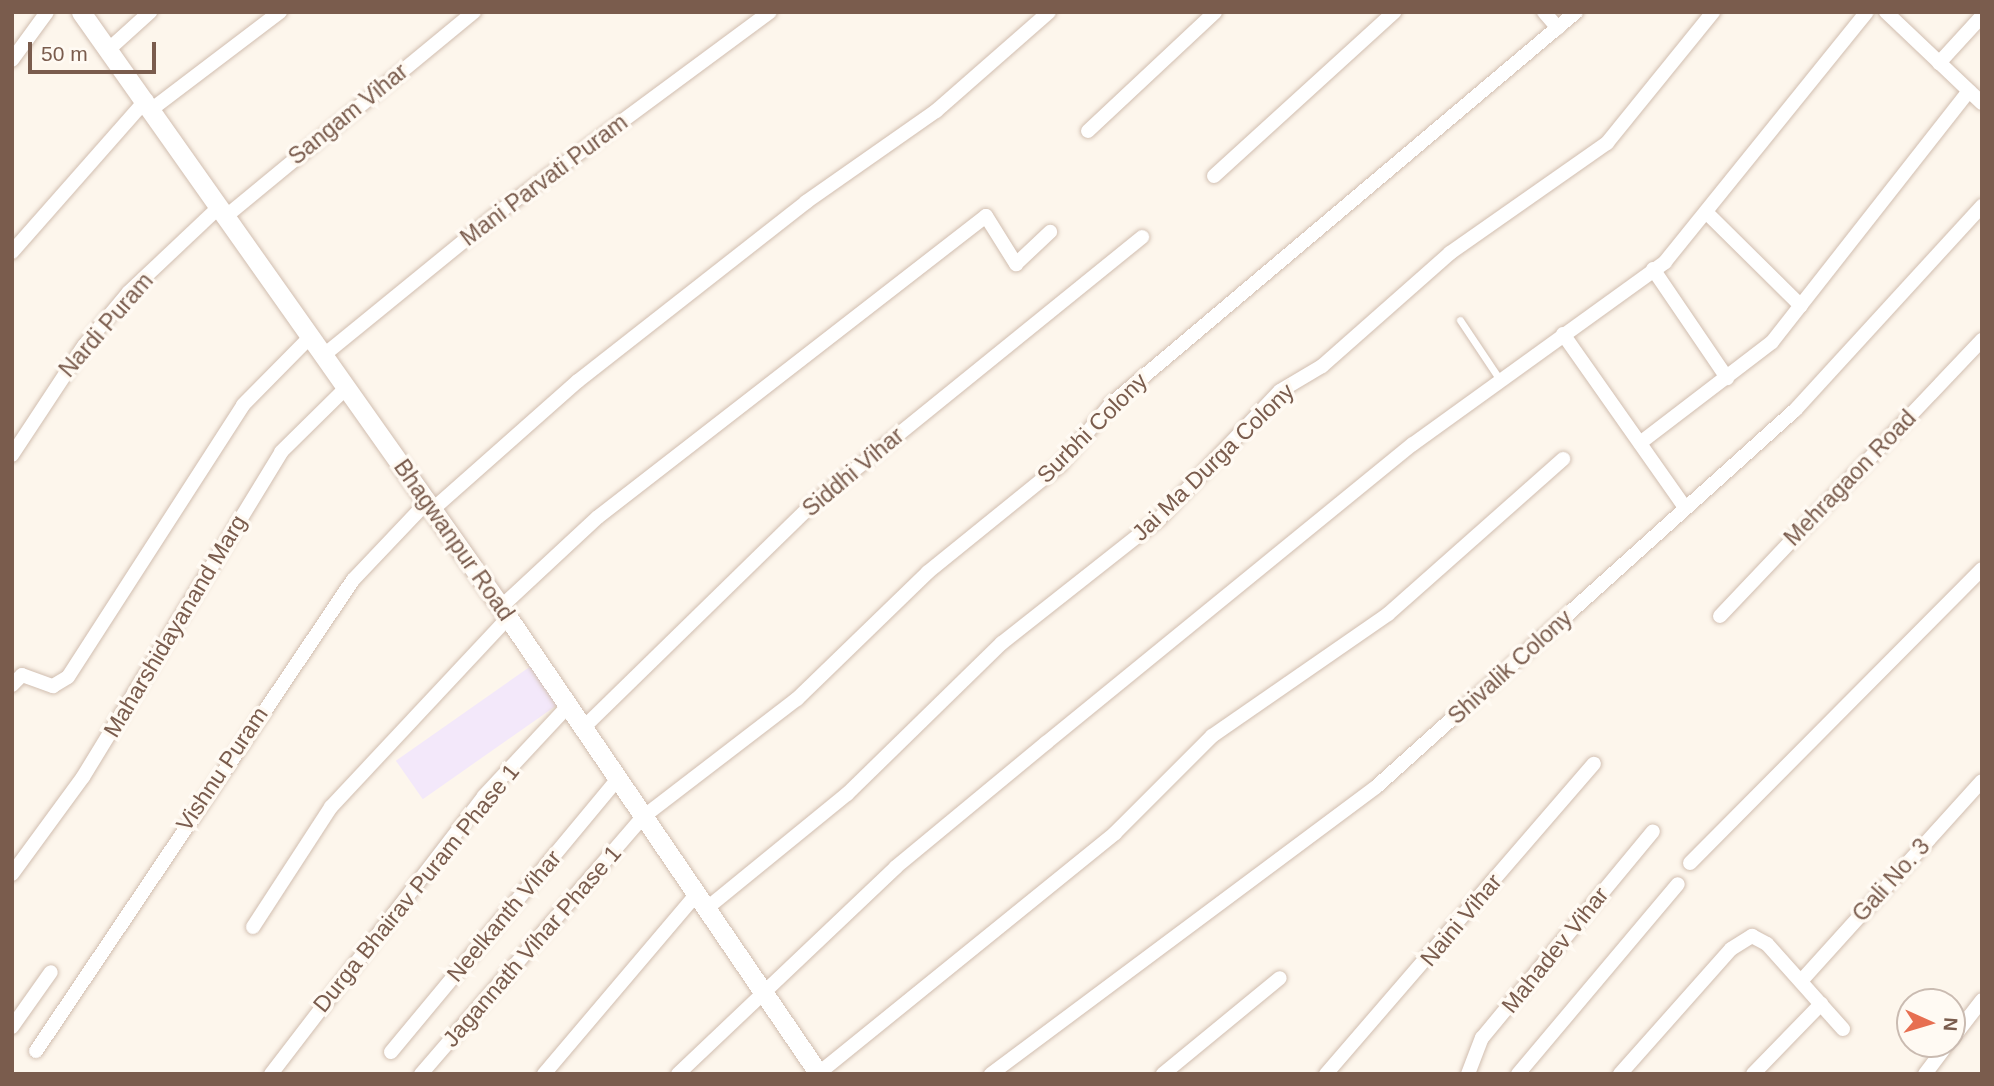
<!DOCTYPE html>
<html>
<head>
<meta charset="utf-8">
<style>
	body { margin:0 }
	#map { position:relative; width:1994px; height:1086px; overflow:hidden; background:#fdf6ec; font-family:Arial,sans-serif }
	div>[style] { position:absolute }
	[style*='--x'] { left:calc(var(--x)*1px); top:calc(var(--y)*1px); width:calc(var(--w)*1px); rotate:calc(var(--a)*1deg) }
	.education>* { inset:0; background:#f3e8fa; transform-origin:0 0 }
	.roads { filter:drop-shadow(0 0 2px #d1beb0) drop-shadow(0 0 2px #d1beb0) }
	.service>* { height:7px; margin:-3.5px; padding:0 3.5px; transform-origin:3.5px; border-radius:3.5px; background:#fff }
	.minor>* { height:14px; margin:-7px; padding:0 7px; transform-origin:7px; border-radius:7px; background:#fff }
	.tertiary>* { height:19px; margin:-9.5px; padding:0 9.5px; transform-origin:9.5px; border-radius:9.5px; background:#fff }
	span { translate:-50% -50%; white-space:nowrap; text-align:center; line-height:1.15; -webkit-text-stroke:7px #fffaf3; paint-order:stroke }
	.street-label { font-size:23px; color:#7a5c4d }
	.frame { position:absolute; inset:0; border:14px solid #7a5c4d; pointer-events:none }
	.north { position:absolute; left:1896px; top:988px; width:70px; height:70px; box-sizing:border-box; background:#fffaf3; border:2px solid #cabbb1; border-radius:50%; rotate:94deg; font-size:19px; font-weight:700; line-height:28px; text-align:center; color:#7a5c4d }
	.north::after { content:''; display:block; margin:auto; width:24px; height:32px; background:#e76f51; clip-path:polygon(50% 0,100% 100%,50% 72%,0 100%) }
	.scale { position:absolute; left:28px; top:42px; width:128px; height:32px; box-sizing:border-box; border:4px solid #7a5c4d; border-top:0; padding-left:9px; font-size:21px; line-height:24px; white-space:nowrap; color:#7a5c4d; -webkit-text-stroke:5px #fffaf3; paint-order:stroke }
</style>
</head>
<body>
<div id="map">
	<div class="education">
		<i style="left:531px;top:666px;width:47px;height:165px;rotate:55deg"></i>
	</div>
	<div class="roads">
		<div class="service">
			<i style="--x:1460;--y:320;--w:72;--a:56.3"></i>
		</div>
		<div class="minor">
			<i style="--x:1544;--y:12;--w:21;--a:49"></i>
			<i style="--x:1886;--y:12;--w:132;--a:43.5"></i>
			<i style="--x:108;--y:50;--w:57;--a:-42.1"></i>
			<i style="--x:12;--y:60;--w:59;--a:-53.9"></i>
			<i style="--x:1939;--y:63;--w:64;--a:-47.5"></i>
			<i style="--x:152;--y:109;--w:161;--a:-37.2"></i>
			<i style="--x:1088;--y:131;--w:174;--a:-43.1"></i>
			<i style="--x:1214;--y:176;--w:244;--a:-42.3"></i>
			<i style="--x:1707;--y:213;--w:132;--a:44.7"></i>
			<i style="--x:224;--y:218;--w:324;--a:-39.5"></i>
			<i style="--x:12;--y:252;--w:203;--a:-48.6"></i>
			<i style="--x:1653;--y:269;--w:132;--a:55.8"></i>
			<i style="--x:1563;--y:334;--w:210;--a:54.9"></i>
			<i style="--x:324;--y:355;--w:230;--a:-39.2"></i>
			<i style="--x:502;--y:210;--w:333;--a:-36.5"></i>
			<i style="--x:1640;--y:443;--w:166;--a:-37.4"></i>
			<i style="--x:1772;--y:342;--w:319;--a:-51.9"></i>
			<i style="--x:12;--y:455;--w:131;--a:-56.6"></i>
			<i style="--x:84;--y:346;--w:70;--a:-50.2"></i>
			<i style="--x:129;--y:292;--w:121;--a:-43.3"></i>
			<i style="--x:432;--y:510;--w:195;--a:-41.5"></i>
			<i style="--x:578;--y:381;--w:290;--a:-38.1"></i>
			<i style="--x:806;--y:202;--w:159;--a:-35"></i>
			<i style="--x:936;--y:111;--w:150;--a:-41.2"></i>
			<i style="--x:501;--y:607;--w:132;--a:-42.9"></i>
			<i style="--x:598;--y:517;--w:491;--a:-37.8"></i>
			<i style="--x:986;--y:216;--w:57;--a:58"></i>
			<i style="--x:1016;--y:264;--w:47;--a:-43.3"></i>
			<i style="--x:1720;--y:616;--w:381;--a:-46.5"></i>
			<i style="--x:12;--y:685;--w:14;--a:-45"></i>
			<i style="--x:22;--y:675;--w:33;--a:20"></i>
			<i style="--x:53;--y:686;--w:17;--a:-31"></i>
			<i style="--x:68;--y:677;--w:323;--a:-57.2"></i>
			<i style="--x:243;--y:405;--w:95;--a:-45.4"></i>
			<i style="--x:582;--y:729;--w:325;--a:-44.3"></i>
			<i style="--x:815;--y:502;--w:421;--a:-39"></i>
			<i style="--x:1690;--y:863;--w:414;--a:-45.2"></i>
			<i style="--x:12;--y:874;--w:120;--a:-53.8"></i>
			<i style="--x:83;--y:777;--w:381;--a:-58.6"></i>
			<i style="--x:281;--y:452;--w:93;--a:-44.6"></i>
			<i style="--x:706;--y:909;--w:182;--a:-39.2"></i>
			<i style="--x:847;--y:794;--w:216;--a:-44.3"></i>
			<i style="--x:1002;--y:643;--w:200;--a:-38.3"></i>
			<i style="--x:1159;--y:519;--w:176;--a:-46.6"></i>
			<i style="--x:1280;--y:391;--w:49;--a:-30.8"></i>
			<i style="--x:1322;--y:366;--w:171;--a:-41.4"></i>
			<i style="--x:1450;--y:253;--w:192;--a:-35"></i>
			<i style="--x:1607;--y:143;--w:169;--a:-51"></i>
			<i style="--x:253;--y:927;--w:143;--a:-57"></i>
			<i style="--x:331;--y:807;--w:259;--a:-46.9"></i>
			<i style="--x:1802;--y:980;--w:268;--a:-47.9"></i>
			<i style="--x:12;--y:1027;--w:67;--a:-54.7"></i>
			<i style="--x:1952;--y:1039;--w:49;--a:-52.4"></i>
			<i style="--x:36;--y:1051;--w:568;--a:-56.06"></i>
			<i style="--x:353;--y:580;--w:108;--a:-46.5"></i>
			<i style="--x:391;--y:1052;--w:354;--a:-50.3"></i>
			<i style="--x:819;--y:1073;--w:381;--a:-39"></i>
			<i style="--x:1115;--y:833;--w:137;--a:-45"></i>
			<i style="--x:1212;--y:736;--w:214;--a:-34.7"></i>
			<i style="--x:1388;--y:614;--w:234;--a:-41.5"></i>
			<i style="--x:271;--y:1074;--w:350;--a:-52.5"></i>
			<i style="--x:484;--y:796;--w:122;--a:-47"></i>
			<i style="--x:421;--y:1074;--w:340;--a:-49.2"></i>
			<i style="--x:643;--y:817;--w:194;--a:-37.5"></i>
			<i style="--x:797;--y:699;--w:182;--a:-44.1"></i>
			<i style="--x:928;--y:572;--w:170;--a:-39"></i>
			<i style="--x:1060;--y:465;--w:80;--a:-50.1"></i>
			<i style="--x:1111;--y:404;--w:608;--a:-40.13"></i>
			<i style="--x:544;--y:1074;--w:235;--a:-49.7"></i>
			<i style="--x:678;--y:1074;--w:301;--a:-43.5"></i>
			<i style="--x:896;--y:867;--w:195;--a:-39.6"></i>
			<i style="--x:1046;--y:743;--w:473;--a:-39.2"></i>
			<i style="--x:1413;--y:444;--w:311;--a:-35.8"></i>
			<i style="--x:1665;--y:262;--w:321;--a:-51.1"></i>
			<i style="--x:991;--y:1074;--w:480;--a:-36.7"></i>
			<i style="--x:1376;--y:787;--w:564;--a:-41.98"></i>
			<i style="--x:1795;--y:410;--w:277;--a:-47.5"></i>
			<i style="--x:1163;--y:1074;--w:151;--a:-39.4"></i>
			<i style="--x:1326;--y:1074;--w:410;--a:-49.2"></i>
			<i style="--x:1468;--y:1074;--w:39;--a:-69"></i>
			<i style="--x:1482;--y:1038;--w:268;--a:-50.4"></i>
			<i style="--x:1518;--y:1074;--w:248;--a:-49.9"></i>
			<i style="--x:1620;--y:1074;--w:167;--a:-48.4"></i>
			<i style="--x:1731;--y:949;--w:25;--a:-32"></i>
			<i style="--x:1752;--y:936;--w:17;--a:28"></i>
			<i style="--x:1767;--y:944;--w:114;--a:48.2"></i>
			<i style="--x:1753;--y:1074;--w:98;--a:-45.8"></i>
			<i style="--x:1925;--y:1074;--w:38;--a:-53"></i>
		</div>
		<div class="tertiary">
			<i style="--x:81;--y:12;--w:728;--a:54.78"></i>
			<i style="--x:501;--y:607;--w:565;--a:55.75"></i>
		</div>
	</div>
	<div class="street-label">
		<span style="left:348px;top:114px;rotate:-39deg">Sangam Vihar</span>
		<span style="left:544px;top:180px;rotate:-37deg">Mani Parvati Puram</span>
		<span style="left:106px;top:325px;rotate:-49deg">Nardi Puram</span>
		<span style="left:1092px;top:428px;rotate:-45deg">Surbhi Colony</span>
		<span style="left:1213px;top:462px;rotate:-44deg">Jai Ma Durga Colony</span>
		<span style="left:853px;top:472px;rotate:-40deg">Siddhi Vihar</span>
		<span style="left:1850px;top:478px;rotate:-46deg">Mehragaon Road</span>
		<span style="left:454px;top:540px;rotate:55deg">Bhagwanpur Road</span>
		<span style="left:175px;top:626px;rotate:-59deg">Maharshidayanand Marg</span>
		<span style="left:1510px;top:667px;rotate:-42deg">Shivalik Colony</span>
		<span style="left:222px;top:769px;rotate:-56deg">Vishnu Puram</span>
		<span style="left:1891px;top:880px;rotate:-48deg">Gali No. 3</span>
		<span style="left:416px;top:888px;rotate:-51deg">Durga Bhairav Puram Phase 1</span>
		<span style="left:504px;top:916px;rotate:-50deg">Neelkanth Vihar</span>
		<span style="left:1461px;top:920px;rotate:-50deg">Naini Vihar</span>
		<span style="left:532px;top:946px;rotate:-49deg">Jagannath Vihar Phase 1</span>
		<span style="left:1555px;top:950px;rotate:-51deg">Mahadev Vihar</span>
	</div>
	<div class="frame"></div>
	<div class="north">N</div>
	<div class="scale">50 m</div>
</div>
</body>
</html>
